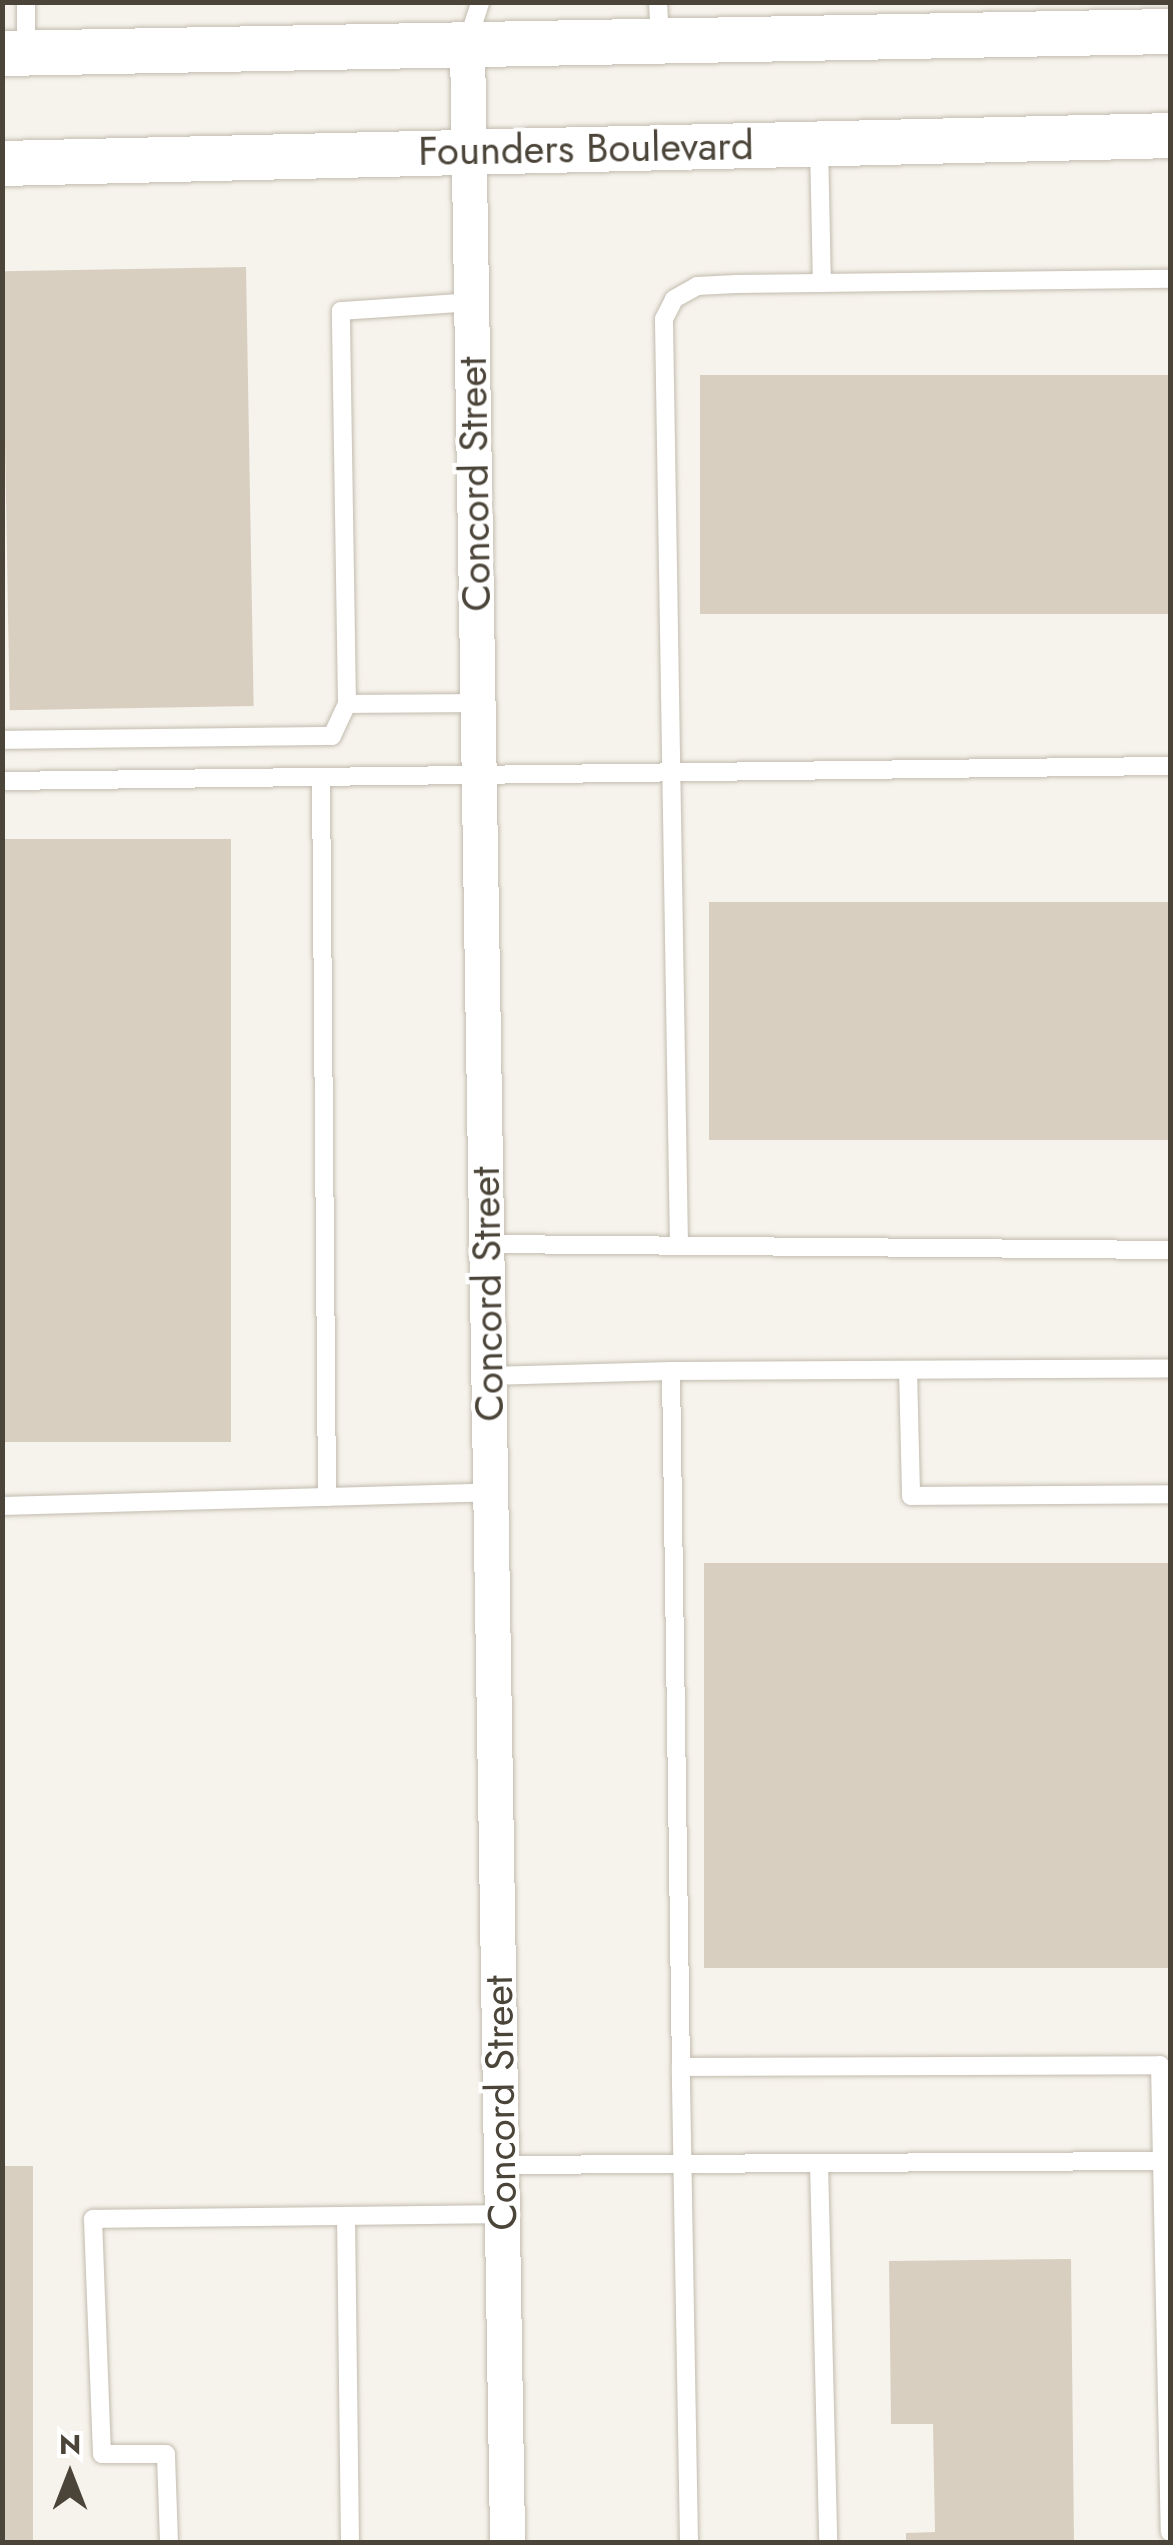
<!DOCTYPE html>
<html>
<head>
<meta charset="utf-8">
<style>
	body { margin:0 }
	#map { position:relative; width:1173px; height:2545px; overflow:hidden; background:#f6f3ec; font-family:Jost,sans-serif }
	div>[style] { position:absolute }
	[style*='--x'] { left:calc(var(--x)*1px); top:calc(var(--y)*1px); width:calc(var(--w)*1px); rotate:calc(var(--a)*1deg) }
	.building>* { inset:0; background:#d8cfc1; transform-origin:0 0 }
	.roads { filter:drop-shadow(0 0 2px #c2bbae) drop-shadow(0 0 2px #c2bbae) }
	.service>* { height:18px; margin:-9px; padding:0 9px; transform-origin:9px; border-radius:9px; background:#fff }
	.minor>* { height:35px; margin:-17.5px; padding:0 17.5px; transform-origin:17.5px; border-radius:17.5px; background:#fff }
	.tertiary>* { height:45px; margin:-22.5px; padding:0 22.5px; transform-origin:22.5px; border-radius:22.5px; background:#fff }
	span { translate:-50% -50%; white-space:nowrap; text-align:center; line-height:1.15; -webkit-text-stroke:8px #fff; paint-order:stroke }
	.street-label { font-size:40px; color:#4b4439 }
	.frame { position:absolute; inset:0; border:5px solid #4b4439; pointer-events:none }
	.north { position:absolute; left:20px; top:2425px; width:100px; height:100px; -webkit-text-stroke:8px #fff; paint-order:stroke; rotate:0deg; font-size:28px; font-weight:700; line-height:40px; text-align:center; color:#4b4439 }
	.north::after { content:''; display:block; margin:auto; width:35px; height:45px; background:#4b4439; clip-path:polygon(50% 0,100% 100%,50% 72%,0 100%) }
</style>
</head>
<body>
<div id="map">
	<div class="building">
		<i style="left:246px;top:267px;width:439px;height:244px;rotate:89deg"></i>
		<i style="left:1170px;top:375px;width:239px;height:470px;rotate:90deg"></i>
		<i style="left:2px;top:839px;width:229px;height:603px"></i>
		<i style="left:1170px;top:902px;width:238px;height:461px;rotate:90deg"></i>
		<i style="left:1170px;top:1563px;width:405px;height:466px;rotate:90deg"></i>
		<i style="left:2px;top:2166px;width:31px;height:376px"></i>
		<i style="clip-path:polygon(1071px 2259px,1074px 2542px,906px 2542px,906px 2533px,935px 2532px,933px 2424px,891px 2424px,889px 2261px)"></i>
	</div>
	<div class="roads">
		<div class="service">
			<i style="--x:26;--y:2;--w:50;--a:90"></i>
			<i style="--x:658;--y:2;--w:38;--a:87"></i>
			<i style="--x:468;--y:40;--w:40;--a:-72"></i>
			<i style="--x:819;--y:144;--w:139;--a:88.8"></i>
			<i style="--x:347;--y:704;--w:130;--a:-0.4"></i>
			<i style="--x:2;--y:740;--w:330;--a:-0.7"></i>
			<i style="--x:332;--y:736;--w:35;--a:-65"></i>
			<i style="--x:347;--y:704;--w:393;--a:-90.9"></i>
			<i style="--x:341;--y:311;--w:131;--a:-3.9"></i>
			<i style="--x:321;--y:778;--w:719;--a:89.52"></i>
			<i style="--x:2;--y:781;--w:1168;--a:-0.74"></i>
			<i style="--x:486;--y:1244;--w:684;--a:0.5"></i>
			<i style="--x:679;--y:1246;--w:927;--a:-90.93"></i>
			<i style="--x:664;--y:319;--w:22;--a:-63"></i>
			<i style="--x:674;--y:299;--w:26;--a:-29"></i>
			<i style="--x:697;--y:286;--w:39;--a:-3"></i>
			<i style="--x:736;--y:284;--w:434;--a:-0.7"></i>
			<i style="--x:908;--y:1370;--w:126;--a:88.6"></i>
			<i style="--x:911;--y:1496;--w:259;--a:-0.4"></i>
			<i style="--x:671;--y:1371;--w:499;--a:-0.3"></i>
			<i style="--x:488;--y:1376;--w:183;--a:-1.6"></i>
			<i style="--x:671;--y:1371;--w:696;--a:89.18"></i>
			<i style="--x:2;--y:1506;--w:488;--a:-1.6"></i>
			<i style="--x:819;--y:2163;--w:379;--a:88.6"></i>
			<i style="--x:501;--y:2165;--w:661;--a:-0.35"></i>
			<i style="--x:1162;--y:2161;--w:371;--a:88.8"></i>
			<i style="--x:346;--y:2216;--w:326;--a:89.3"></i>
			<i style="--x:169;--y:2542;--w:88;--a:-92"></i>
			<i style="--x:166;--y:2454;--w:64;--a:180"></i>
			<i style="--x:102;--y:2454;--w:235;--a:-92.2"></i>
			<i style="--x:93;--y:2219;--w:409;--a:-0.7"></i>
			<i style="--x:689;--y:2542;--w:475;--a:-91"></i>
			<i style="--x:681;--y:2067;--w:479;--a:-0.2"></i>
			<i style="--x:1160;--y:2065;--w:96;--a:88.8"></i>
			<i style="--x:1162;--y:2161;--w:8;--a:-7"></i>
		</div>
		<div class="minor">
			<i style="--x:467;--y:45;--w:2497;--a:89.08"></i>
		</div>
		<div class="tertiary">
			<i style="--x:2;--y:53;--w:1168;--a:-1.08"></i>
			<i style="--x:2;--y:163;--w:1168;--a:-1.37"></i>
		</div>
	</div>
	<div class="street-label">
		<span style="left:586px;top:148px;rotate:-1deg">Founders Boulevard</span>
		<span style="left:474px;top:484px;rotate:-91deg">Concord Street</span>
		<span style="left:487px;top:1294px;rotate:-91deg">Concord Street</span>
		<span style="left:500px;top:2103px;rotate:-91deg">Concord Street</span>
	</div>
	<div class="frame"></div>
	<div class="north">N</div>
</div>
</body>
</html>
